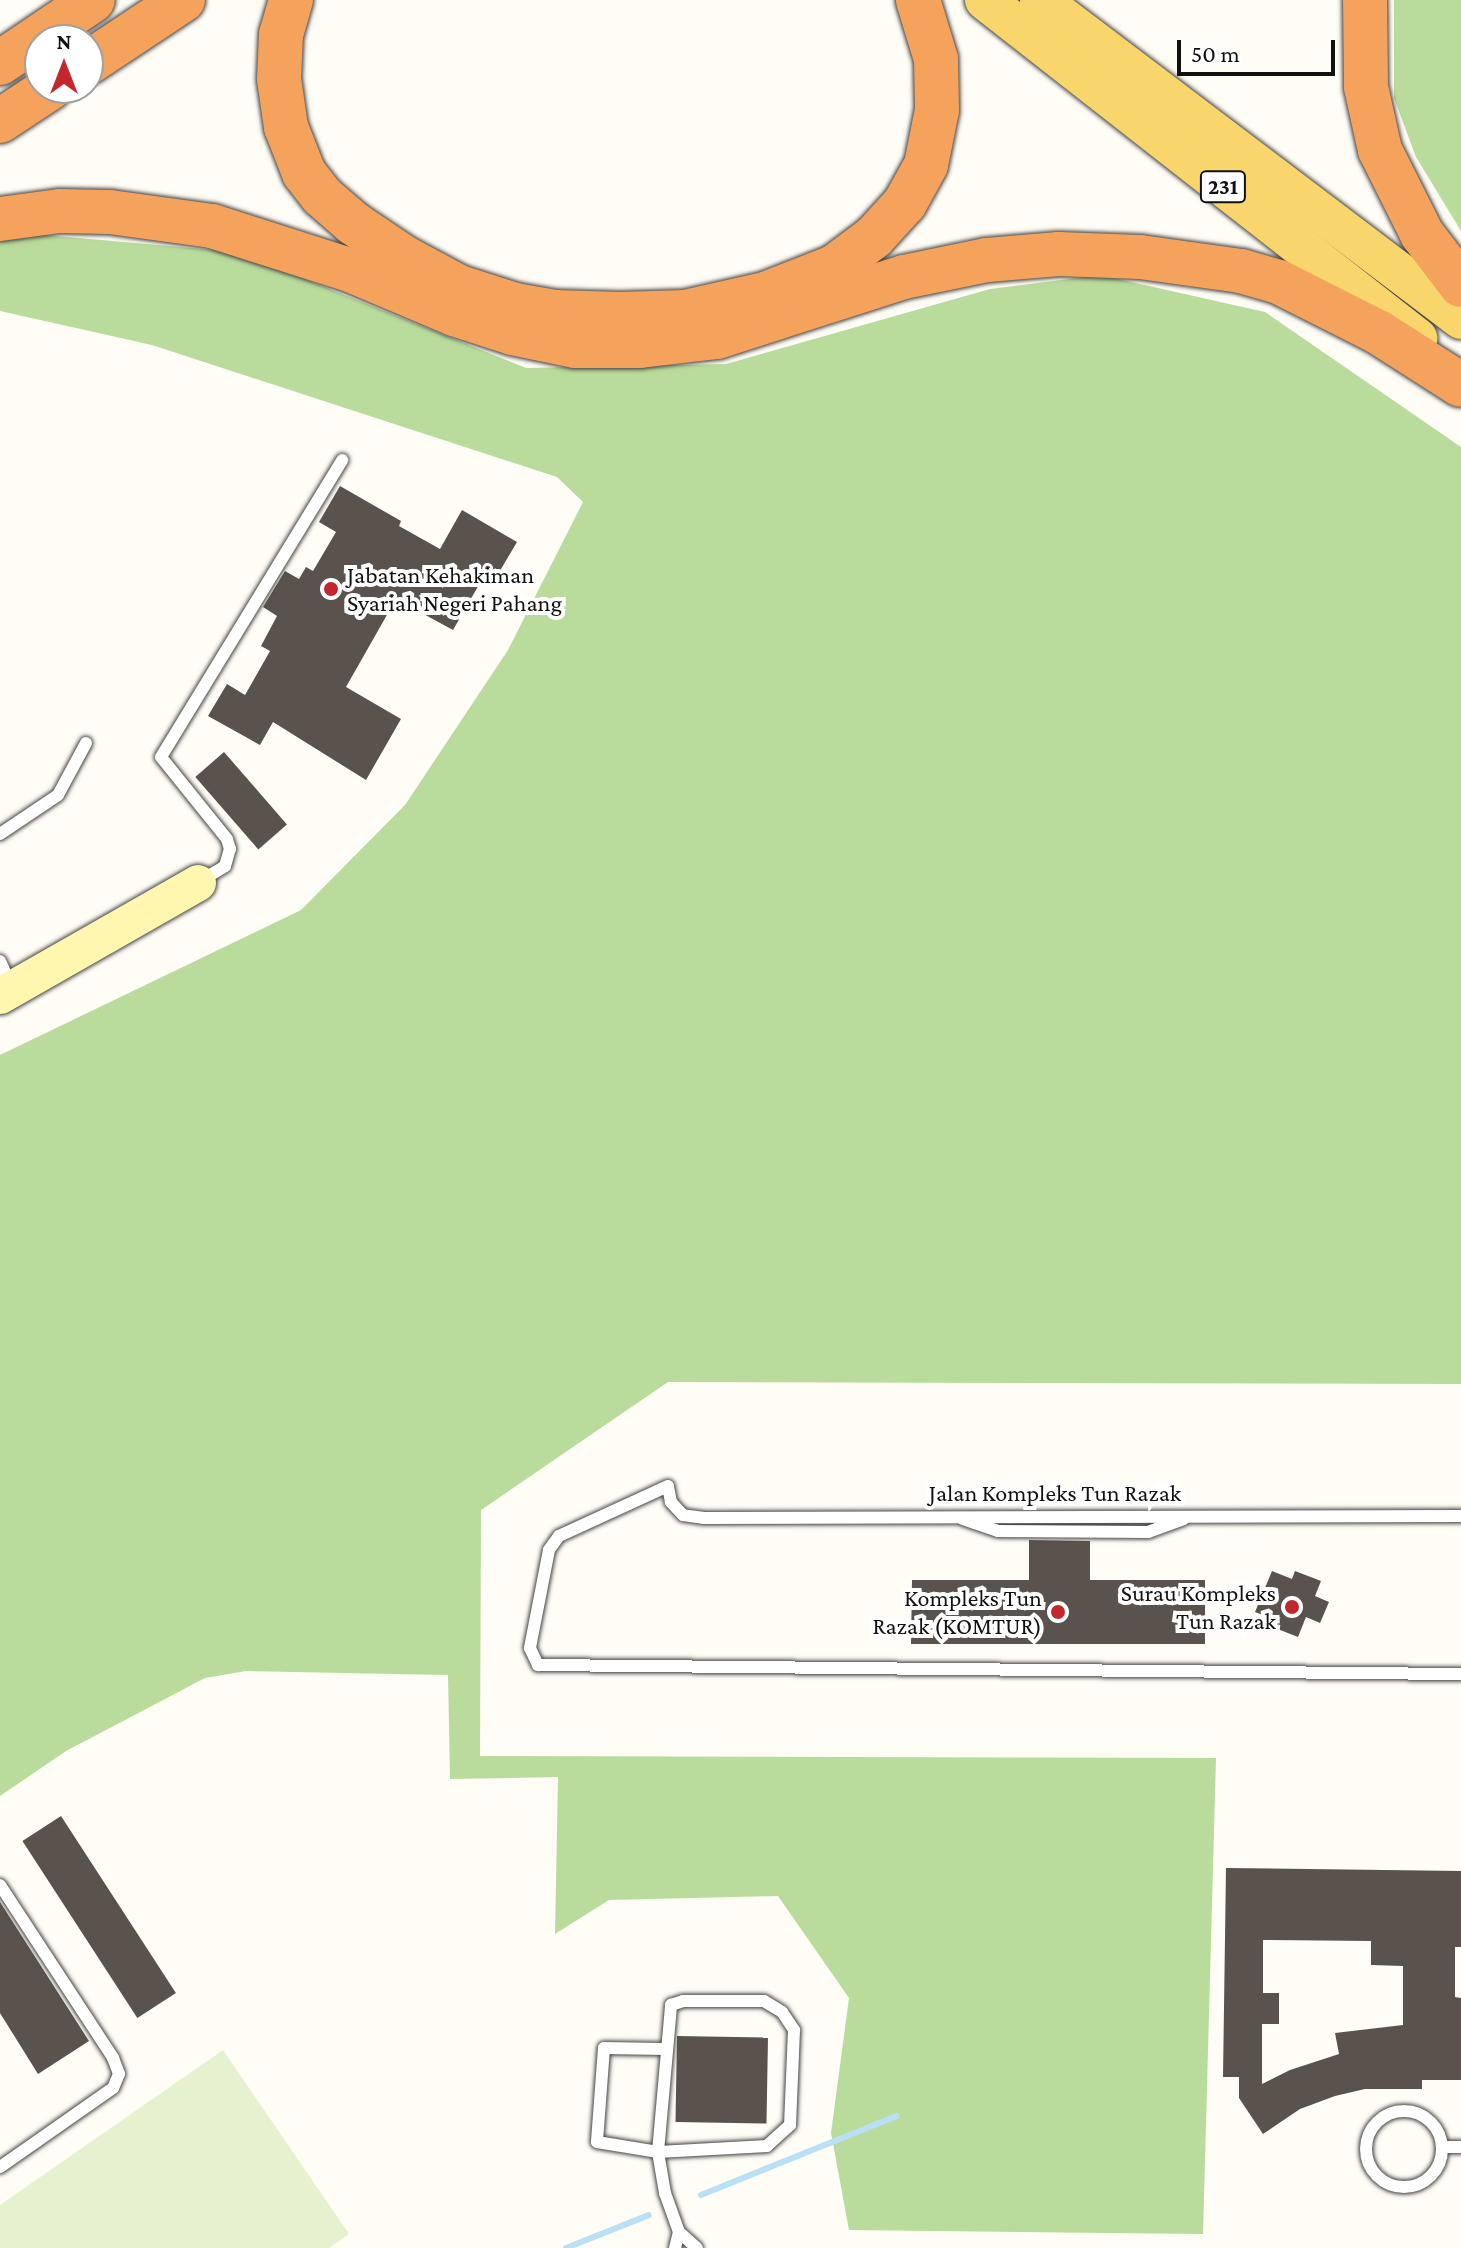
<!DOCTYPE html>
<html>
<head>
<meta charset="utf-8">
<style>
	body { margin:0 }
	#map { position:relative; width:1461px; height:2248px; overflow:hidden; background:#fffdf5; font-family:"Crimson Pro",serif }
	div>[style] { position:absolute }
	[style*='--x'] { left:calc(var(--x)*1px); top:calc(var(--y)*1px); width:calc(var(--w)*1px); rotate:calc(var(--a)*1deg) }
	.forest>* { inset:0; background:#b9dc9c }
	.pitch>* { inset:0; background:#e6f2cf }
	.stream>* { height:6px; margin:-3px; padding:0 3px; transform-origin:3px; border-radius:3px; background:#b9e0f7 }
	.building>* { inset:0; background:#5a524d; transform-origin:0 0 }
	.roads { filter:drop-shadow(0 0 2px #444) drop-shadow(0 0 2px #444) }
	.lane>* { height:12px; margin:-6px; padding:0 6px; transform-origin:6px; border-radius:6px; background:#fff }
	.lane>.ring { margin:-6px; padding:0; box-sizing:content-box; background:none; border:12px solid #fff; border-radius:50% }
	.secondary>* { height:36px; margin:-18px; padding:0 18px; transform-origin:18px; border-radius:18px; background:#fff6b0 }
	.primary>* { height:40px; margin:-20px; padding:0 20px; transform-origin:20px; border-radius:20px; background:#f9d66b }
	.highway>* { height:44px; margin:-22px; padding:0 22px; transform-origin:22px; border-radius:22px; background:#f5a25d }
	.dots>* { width:22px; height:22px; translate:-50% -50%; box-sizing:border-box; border:4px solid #fff; border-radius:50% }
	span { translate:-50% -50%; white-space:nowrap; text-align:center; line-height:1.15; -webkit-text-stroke:8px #fff; paint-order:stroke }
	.shield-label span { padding:2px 6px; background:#fff; border:2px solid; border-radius:6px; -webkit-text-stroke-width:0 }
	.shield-label { font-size:22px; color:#111; font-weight:700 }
	.poi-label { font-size:24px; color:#111 }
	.left { translate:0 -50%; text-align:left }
	.right { translate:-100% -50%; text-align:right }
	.street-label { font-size:24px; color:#111 }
	.north { position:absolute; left:24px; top:24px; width:80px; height:80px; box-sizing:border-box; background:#fff; border:2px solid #a0a0a0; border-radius:50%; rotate:0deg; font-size:22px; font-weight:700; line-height:32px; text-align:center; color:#111 }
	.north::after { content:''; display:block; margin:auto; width:28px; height:36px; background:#c4262e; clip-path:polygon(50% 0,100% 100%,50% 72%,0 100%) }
	.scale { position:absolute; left:1177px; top:40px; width:158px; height:36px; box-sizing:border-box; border:4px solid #111; border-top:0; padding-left:10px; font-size:24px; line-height:28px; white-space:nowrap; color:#111; -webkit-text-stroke:6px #fff; paint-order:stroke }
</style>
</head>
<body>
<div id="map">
	<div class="forest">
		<i style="clip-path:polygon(1394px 0,1461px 0,1461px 231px,1416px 157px,1394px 98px)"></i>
		<i style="clip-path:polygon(22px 233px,237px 252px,526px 368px,726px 364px,990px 289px,1100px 275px,1265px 312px,1461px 447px,1461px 1384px,668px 1382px,481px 1510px,480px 1756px,1216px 1758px,1203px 2234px,849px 2230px,831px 2133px,849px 1998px,778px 1896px,609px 1900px,555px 1934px,558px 1777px,450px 1779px,448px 1675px,246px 1671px,205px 1678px,66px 1751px,0 1796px,0 1055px,301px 910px,405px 805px,508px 650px,583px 502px,557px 477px,152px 345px,0 311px,0 242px)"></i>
	</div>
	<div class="pitch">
		<i style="clip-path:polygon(223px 2050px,349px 2234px,329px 2248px,0 2248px,0 2205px)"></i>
	</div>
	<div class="stream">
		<i style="--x:701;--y:2195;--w:211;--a:-22"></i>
		<i style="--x:566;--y:2248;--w:89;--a:-21.7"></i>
	</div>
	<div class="building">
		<i style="clip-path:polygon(340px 486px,401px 521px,399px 526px,440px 549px,462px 510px,517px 542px,494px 581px,484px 576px,453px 630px,396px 599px,346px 687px,401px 719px,366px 780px,273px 722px,260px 745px,208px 716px,227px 684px,245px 695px,270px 651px,261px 646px,277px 616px,263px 607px,285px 571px,299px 579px,306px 567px,313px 571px,336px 532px,319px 522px)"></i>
		<i style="left:224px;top:752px;width:96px;height:38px;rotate:49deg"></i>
		<i style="clip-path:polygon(1029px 1540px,1090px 1541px,1090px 1580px,1205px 1580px,1205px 1644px,911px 1644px,912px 1580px,1029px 1580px)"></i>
		<i style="clip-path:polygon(1272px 1571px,1292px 1579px,1295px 1571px,1321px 1581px,1315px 1596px,1329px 1602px,1320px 1623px,1306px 1617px,1298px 1637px,1275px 1628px,1278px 1621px,1255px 1612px)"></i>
		<i style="left:61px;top:1816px;width:211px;height:46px;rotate:57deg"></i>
		<i style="clip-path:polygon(evenodd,1226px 1868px,1461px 1871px,1461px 1947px,1455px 1947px,1455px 1997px,1461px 1998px,1461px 2080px,1422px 2080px,1422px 2089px,1365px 2089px,1335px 2096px,1300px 2109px,1263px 2134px,1239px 2098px,1239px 2077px,1223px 2077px,1226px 1868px,1263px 1940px,1371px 1941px,1371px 1965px,1403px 1966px,1403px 2025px,1335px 2033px,1339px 2054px,1290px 2070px,1262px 2084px,1262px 2024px,1279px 2024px,1279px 1993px,1263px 1993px,1263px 1940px)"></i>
		<i style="clip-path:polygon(0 1902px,89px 2041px,38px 2074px,0 2013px)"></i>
		<i style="left:677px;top:2036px;width:91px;height:86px;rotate:1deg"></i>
	</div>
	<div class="roads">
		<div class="lane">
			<i style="--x:0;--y:834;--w:70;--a:-33.9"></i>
			<i style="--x:58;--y:795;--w:59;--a:-61.7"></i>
			<i style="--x:202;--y:880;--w:27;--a:-31"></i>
			<i style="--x:225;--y:866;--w:18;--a:-74"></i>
			<i style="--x:230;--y:849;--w:10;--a:-107"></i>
			<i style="--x:227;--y:839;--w:105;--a:-128.8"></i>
			<i style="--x:161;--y:757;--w:348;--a:-58.6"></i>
			<i style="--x:0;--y:961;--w:27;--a:66"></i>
			<i style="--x:1461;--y:1516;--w:757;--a:179.85"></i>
			<i style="--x:704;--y:1518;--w:21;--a:-172"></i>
			<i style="--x:683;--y:1515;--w:18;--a:-133"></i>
			<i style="--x:671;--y:1502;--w:16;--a:-101"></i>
			<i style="--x:668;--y:1486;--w:120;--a:155.4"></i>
			<i style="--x:559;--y:1536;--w:17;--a:126"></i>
			<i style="--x:549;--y:1550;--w:100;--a:101"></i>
			<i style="--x:530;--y:1648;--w:19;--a:65"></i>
			<i style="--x:538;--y:1665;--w:923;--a:0.56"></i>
			<i style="--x:963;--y:1519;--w:37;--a:19"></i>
			<i style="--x:998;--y:1531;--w:150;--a:0.4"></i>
			<i style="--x:1148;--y:1532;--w:38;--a:-20"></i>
			<i style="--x:0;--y:1885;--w:207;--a:56.8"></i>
			<i style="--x:113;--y:2058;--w:17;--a:69"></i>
			<i style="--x:119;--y:2074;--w:15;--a:113"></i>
			<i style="--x:113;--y:2088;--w:138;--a:145"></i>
			<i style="--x:683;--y:2001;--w:81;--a:0"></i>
			<i style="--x:764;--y:2001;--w:21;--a:31"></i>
			<i style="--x:782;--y:2012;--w:22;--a:56"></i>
			<i style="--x:794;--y:2030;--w:95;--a:92.4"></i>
			<i style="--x:790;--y:2125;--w:31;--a:138"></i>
			<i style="--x:767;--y:2146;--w:109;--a:176.8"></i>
			<i style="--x:658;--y:2152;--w:148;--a:-84.9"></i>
			<i style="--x:671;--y:2005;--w:13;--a:-18"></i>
			<i style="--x:665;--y:2049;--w:61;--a:-179.1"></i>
			<i style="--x:604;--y:2048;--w:94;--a:94.3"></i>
			<i style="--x:597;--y:2142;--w:62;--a:9.3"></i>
			<i style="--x:658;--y:2152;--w:42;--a:80.3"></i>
			<i style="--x:665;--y:2193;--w:41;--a:70.3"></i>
			<i style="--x:679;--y:2232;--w:24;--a:42"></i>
			<i class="ring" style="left:1366px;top:2111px;width:64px;height:64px"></i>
			<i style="--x:1442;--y:2147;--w:19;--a:0"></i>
			<i style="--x:675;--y:2248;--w:16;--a:-76"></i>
		</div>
		<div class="secondary">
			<i style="--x:0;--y:996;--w:228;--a:-29.7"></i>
		</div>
		<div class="primary">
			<i style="--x:985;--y:0;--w:549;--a:38.04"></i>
			<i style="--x:1040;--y:0;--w:528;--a:37.15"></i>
		</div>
		<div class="highway">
			<i style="--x:291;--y:0;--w:35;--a:106"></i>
			<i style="--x:281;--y:34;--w:45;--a:92.5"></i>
			<i style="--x:279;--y:79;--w:49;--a:81.7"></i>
			<i style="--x:286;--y:127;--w:49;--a:68.6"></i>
			<i style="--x:304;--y:173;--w:29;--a:52"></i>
			<i style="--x:322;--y:196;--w:41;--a:41.1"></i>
			<i style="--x:353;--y:223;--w:63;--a:33.9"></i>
			<i style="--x:405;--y:258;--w:61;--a:28.2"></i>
			<i style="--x:459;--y:287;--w:59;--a:17.8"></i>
			<i style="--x:515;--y:305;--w:42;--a:9.7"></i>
			<i style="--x:556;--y:312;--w:64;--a:1.8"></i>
			<i style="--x:620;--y:314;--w:65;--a:-1.8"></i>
			<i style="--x:685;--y:312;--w:82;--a:-12.7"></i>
			<i style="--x:765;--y:294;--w:74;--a:-21.4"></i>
			<i style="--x:834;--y:267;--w:50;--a:-36.9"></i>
			<i style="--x:874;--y:237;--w:46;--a:-47.6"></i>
			<i style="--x:905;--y:203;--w:43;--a:-61.1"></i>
			<i style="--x:926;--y:165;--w:56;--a:-78.7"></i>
			<i style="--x:937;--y:110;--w:51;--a:-91.1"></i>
			<i style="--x:936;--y:59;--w:62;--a:-107"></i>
			<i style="--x:1365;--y:0;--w:87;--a:89.3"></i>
			<i style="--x:1366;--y:87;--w:65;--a:77.5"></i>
			<i style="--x:1380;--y:150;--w:94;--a:63.4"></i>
			<i style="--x:1422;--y:234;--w:64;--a:52.6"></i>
			<i style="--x:0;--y:63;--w:112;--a:-34.1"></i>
			<i style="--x:88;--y:63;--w:114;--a:-33.6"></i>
			<i style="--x:0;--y:121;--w:60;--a:-33.4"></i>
			<i style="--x:0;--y:219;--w:60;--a:-7.7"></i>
			<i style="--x:59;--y:211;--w:51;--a:1.1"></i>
			<i style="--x:110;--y:212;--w:103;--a:7.8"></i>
			<i style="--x:212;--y:226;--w:145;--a:17.7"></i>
			<i style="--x:350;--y:270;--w:113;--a:22.9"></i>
			<i style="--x:454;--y:314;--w:61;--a:18.1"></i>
			<i style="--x:512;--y:333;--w:64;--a:11.7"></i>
			<i style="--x:575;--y:346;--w:65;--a:0"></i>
			<i style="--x:640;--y:346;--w:78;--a:-6.7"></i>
			<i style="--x:717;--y:337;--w:196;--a:-17.8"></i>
			<i style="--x:904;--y:277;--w:85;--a:-11.6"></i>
			<i style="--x:987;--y:260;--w:72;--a:-4.8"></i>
			<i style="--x:1059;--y:254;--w:81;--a:2.1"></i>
			<i style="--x:1140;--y:257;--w:102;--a:7.9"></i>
			<i style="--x:1241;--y:271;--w:40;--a:16"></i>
			<i style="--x:1279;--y:282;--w:111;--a:26.8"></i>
			<i style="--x:1378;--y:332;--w:98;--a:32.6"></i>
		</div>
	</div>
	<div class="dots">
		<i style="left:331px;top:589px;background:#c4262e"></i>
		<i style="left:1292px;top:1607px;background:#c4262e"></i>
		<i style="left:1058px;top:1612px;background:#c4262e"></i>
	</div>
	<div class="shield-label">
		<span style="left:1223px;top:187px">231</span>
	</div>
	<div class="poi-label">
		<span class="left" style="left:347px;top:589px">Jabatan Kehakiman<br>Syariah Negeri Pahang</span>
		<span class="right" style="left:1276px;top:1607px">Surau Kompleks<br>Tun Razak</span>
		<span class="right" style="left:1042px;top:1612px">Kompleks Tun<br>Razak (KOMTUR)</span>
	</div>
	<div class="street-label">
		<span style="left:1055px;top:1493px">Jalan Kompleks Tun Razak</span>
	</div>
	<div class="north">N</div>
	<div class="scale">50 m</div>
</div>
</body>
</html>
